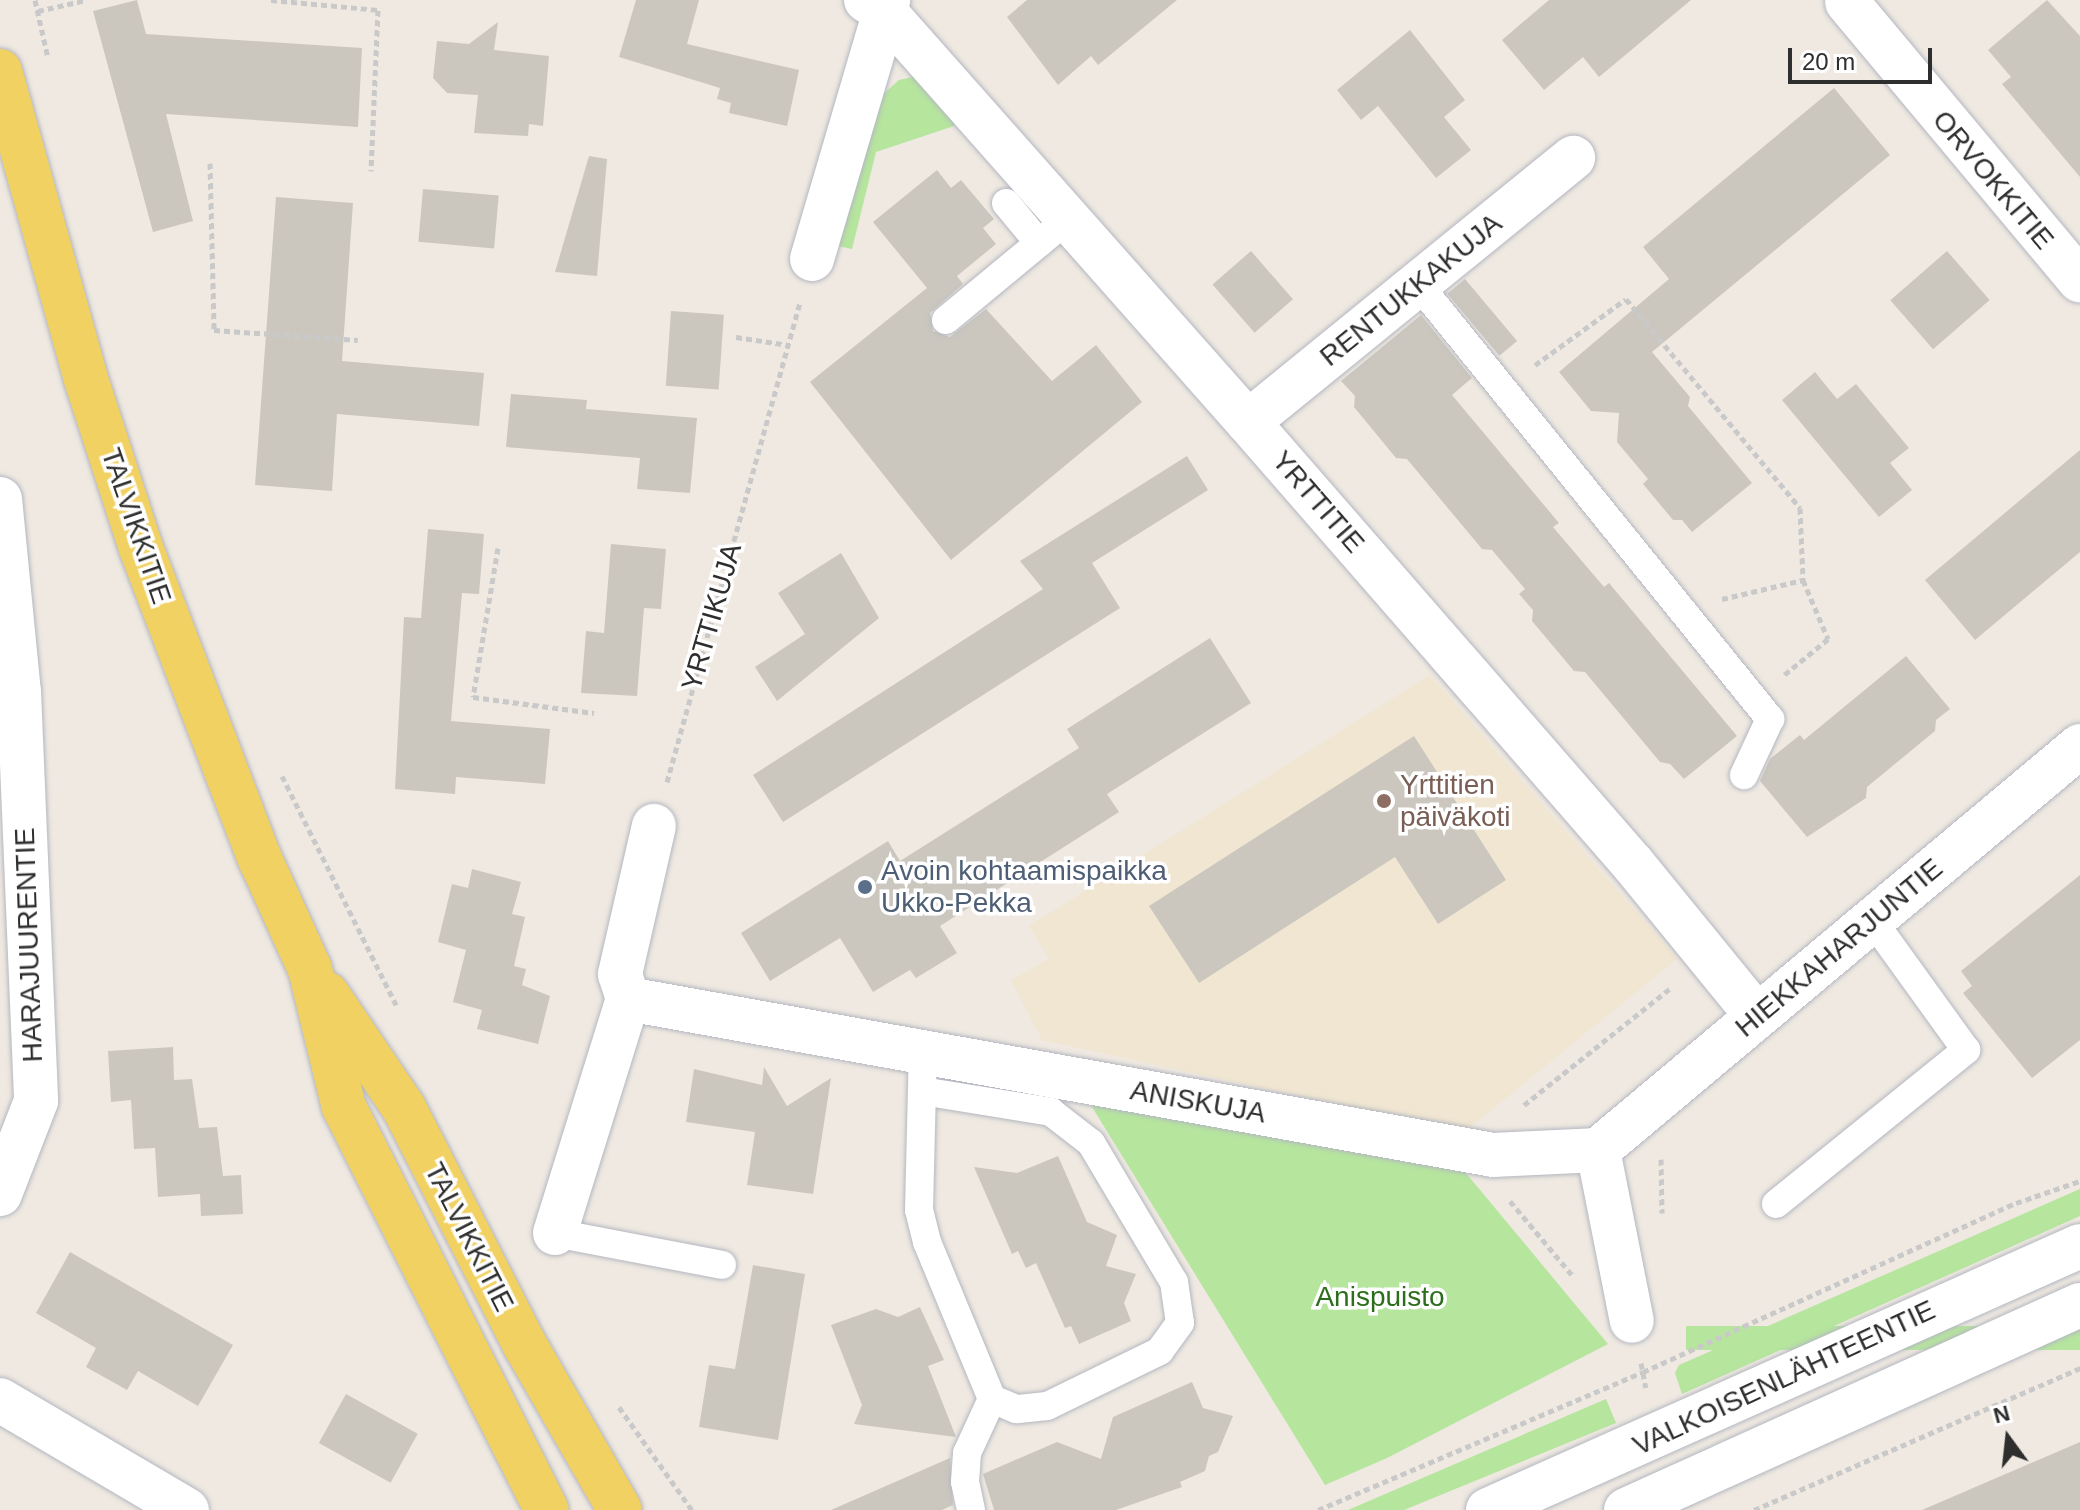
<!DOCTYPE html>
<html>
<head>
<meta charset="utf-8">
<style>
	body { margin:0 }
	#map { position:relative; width:2080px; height:1510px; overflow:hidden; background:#efe9e1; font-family:Helvetica,sans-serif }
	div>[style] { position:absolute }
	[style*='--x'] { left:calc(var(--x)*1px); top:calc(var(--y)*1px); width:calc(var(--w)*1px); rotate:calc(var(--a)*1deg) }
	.education>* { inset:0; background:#f0e6d1 }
	.green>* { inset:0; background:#b6e59e; transform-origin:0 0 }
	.building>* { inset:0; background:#cbc7bf; transform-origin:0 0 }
	.path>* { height:5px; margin-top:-2.5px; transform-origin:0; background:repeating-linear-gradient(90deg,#c9c9c9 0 6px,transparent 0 10px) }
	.roads { filter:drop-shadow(0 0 2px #b4b7c1) drop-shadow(0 0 2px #b4b7c1) }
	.service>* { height:28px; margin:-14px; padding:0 14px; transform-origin:14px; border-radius:14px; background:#fff }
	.minor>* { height:44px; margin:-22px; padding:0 22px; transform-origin:22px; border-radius:22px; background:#fff }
	.secondary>* { height:44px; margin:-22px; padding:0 22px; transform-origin:22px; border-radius:22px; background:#fff }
	.primary>* { height:44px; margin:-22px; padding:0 22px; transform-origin:22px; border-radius:22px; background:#f2d163 }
	.dots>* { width:22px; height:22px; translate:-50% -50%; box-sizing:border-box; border:4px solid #fff; border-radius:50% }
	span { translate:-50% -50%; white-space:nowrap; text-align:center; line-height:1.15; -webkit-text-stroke:7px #fff; paint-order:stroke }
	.street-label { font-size:28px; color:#2e2e2e }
	.education-label { font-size:28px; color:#785e54 }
	.left { translate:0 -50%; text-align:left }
	.service-label { font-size:28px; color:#4e5e75 }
	.park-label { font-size:28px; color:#2c6e1b }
	.north { position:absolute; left:1968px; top:1398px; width:80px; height:80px; -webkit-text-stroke:6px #fff; paint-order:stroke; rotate:345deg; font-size:22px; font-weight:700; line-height:32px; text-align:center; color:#2e2e2e }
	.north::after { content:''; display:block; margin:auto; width:28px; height:36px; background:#2e2e2e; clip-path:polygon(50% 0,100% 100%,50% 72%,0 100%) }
	.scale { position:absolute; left:1788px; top:48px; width:144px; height:36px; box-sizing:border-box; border:4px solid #2e2e2e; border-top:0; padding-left:10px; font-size:24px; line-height:28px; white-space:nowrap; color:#2e2e2e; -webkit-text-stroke:6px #fff; paint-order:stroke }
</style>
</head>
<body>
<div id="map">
	<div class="education">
		<i style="clip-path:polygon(1430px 675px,1677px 959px,1464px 1132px,1042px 1040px,1011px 980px,1049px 959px,1029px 926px)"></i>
	</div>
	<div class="green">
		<i style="clip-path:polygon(917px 76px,969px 121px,876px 152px,852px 249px,838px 246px,881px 96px,899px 80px)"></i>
		<i style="clip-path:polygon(1084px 1094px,1456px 1161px,1608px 1344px,1387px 1458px,1325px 1485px)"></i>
		<i style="clip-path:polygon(2080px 1189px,2080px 1216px,1682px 1394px,1675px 1373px,1679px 1365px)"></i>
		<i style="left:2080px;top:1326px;width:24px;height:394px;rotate:90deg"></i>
		<i style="clip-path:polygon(1606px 1399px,1616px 1423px,1404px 1510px,1348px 1510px)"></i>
	</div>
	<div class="building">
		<i style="clip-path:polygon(137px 0,146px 34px,362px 48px,358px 127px,166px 114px,193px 221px,153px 232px,93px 11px)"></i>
		<i style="clip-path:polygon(636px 0,699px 0,687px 44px,799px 70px,787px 126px,729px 113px,731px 103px,717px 99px,720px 88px,619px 57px)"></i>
		<i style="clip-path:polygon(1027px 0,1177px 0,1098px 65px,1091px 56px,1058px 85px,1007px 17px)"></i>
		<i style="clip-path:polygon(1549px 0,1691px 0,1599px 77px,1583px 57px,1544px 90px,1502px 40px)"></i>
		<i style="clip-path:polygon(2047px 0,2080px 36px,2080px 177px,2002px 84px,2011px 77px,1988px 50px)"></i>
		<i style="clip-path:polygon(498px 22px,494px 50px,549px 56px,543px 126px,529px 124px,528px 136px,474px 133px,478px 95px,447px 93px,433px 78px,437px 41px,469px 44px)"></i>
		<i style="clip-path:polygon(1410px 30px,1465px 100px,1444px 117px,1471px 150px,1436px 178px,1378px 106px,1361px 120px,1337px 90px)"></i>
		<i style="clip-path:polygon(1834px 88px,1890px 155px,1652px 352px,1690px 397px,1688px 406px,1752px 483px,1692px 532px,1682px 520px,1673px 520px,1643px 484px,1648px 479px,1617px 442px,1619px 413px,1591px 411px,1559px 372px,1669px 279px,1643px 247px)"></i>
		<i style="clip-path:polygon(589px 156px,607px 159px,597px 276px,555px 272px)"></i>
		<i style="clip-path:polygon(937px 170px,951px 188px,961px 180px,994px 219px,983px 228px,996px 244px,957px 276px,963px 284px,930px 313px,933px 331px,950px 337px,986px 309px,1052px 381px,1096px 345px,1142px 402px,951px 560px,810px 382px,927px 288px,873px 222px)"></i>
		<i style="left:423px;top:189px;width:76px;height:53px;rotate:5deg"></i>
		<i style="clip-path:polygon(276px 197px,353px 203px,342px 361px,484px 373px,479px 426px,337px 414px,332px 491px,255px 485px)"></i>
		<i style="left:1251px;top:251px;width:64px;height:51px;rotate:49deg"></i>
		<i style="left:1947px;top:251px;width:65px;height:75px;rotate:49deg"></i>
		<i style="left:1465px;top:279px;width:81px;height:23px;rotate:50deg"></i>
		<i style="left:671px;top:311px;width:53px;height:75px;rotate:4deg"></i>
		<i style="clip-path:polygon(1421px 315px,1472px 378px,1452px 395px,1559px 523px,1553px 527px,1604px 587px,1609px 583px,1737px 736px,1684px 779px,1670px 764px,1660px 762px,1585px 672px,1574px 671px,1532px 621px,1533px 610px,1519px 594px,1525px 589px,1492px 550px,1482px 549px,1407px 459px,1396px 458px,1354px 407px,1355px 396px,1341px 381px)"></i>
		<i style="clip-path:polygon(1815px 372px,1837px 399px,1856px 384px,1909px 448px,1890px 463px,1912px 490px,1879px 517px,1782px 400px)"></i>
		<i style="clip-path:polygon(511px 394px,587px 400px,586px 409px,697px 418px,690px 493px,637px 489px,640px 458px,506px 447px)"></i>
		<i style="clip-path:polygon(2080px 450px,2080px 552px,1975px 640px,1925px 580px)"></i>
		<i style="clip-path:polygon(1187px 456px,1208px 490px,1092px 563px,1120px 608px,783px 822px,753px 775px,1043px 589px,1020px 561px)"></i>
		<i style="clip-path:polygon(428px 529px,484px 534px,479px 594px,462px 593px,451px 721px,550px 729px,545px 784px,456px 777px,455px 794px,395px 789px,404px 617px,421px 618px)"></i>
		<i style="clip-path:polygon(611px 544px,666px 549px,661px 609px,644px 608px,637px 696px,581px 693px,586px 631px,604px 633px)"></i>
		<i style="clip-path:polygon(841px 553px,879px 618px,777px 701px,755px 667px,805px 634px,778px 593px)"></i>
		<i style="clip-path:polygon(1210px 638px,1251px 703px,1107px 794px,1119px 812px,940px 926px,957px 953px,916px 978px,910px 970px,873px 992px,840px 938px,770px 981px,741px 933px,888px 841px,900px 861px,1079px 748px,1067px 729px)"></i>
		<i style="clip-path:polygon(1906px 656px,1950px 709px,1936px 720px,1935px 731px,1867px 787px,1866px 798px,1807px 837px,1760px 781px,1770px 759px,1800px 735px,1804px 740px)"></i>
		<i style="clip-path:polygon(1414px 736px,1506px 880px,1438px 924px,1395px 857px,1199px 983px,1149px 906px)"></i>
		<i style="clip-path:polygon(472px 869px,521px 882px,512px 914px,525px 917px,514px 966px,526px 969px,522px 985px,550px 996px,538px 1044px,477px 1029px,482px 1010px,453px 1002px,466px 950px,438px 942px,452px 884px,468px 888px)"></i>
		<i style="clip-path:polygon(2080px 875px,2080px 1040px,2032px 1078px,1963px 993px,1972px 986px,1961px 971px)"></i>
		<i style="clip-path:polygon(173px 1047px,174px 1080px,192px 1079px,199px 1128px,217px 1127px,223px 1176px,241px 1175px,243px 1214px,201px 1216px,200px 1194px,158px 1197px,155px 1148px,134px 1149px,131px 1100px,111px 1102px,108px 1051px)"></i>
		<i style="clip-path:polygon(764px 1067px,787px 1106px,831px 1078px,813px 1194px,747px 1185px,755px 1132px,686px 1122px,694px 1069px,762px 1085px)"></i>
		<i style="clip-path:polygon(1058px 1156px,1087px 1222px,1117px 1235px,1106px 1266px,1136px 1274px,1124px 1303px,1131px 1321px,1079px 1344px,1071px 1326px,1065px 1328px,1036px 1263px,1026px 1268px,1018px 1251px,1012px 1254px,974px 1167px,1017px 1173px)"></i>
		<i style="clip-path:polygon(70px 1252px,233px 1345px,198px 1406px,138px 1371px,127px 1390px,86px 1367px,96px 1348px,36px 1313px)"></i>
		<i style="clip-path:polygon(753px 1265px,805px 1274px,778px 1440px,699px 1427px,709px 1365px,735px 1369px)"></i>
		<i style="clip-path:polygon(920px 1307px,944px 1360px,928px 1366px,956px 1437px,854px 1424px,862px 1405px,831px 1325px,876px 1309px,898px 1317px)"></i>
		<i style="clip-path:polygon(1192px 1382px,1203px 1408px,1233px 1416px,1218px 1452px,1209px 1456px,1205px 1471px,1180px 1482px,1182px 1487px,1116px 1510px,994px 1510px,983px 1474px,1057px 1442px,1101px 1459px,1113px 1417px)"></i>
		<i style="left:346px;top:1394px;width:82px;height:56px;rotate:29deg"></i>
		<i style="clip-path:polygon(2080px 1442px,2080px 1510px,1922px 1510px)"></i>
		<i style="clip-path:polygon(950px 1458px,953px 1505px,942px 1510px,831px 1510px)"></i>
	</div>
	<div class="path">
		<i style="--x:35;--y:0;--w:59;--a:77.4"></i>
		<i style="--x:271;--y:0;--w:107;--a:5.3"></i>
		<i style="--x:378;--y:10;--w:161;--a:92.5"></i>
		<i style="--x:38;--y:11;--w:49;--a:-12.9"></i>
		<i style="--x:210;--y:163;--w:167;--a:88.6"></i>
		<i style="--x:214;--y:330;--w:144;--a:4"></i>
		<i style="--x:736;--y:337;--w:53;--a:8.7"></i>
		<i style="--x:1535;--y:365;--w:112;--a:-36"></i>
		<i style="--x:1626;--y:299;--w:272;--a:50.2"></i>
		<i style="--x:1800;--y:508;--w:72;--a:87.6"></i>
		<i style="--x:1803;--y:580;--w:64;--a:67"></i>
		<i style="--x:1828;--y:639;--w:57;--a:140.7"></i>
		<i style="--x:498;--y:548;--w:151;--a:99.5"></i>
		<i style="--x:473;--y:697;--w:122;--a:7.5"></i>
		<i style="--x:1722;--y:599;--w:83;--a:-13.2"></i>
		<i style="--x:282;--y:776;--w:258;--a:63.5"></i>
		<i style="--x:667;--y:782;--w:498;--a:-74.5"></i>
		<i style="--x:1524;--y:1105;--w:189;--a:-38.6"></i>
		<i style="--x:1661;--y:1159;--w:54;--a:88.9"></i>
		<i style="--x:1510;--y:1201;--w:98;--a:50"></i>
		<i style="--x:1641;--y:1363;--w:25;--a:79"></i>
		<i style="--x:619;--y:1407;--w:126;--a:54.7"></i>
		<i style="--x:1318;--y:1510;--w:353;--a:-23"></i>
		<i style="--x:1643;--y:1372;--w:409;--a:-24.4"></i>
		<i style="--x:2016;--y:1203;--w:68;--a:-19"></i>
		<i style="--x:1754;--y:1510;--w:356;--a:-23.5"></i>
	</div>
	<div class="roads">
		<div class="service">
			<i style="--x:1006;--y:203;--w:52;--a:50.5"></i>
			<i style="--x:1418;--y:284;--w:560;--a:51.02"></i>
			<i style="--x:1770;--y:719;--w:62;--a:114.9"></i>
			<i style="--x:946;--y:320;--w:158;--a:-39.6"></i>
			<i style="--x:922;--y:1091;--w:131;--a:9.2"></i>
			<i style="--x:1051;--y:1112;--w:51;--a:37.8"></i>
			<i style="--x:1091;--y:1143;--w:162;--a:59.2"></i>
			<i style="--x:1174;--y:1282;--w:41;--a:81.7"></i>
			<i style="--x:1180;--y:1323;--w:34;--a:126"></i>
			<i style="--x:1160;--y:1351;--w:126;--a:154"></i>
			<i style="--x:1047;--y:1406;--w:31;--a:174"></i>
			<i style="--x:1016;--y:1409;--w:26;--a:-157"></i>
			<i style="--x:992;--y:1399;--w:170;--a:-112.5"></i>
			<i style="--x:927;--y:1242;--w:33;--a:-104"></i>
			<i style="--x:919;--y:1210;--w:119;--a:-88.6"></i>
			<i style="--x:922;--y:1091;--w:39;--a:-89"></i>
			<i style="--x:1776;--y:1204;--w:245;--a:-39"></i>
			<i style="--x:1966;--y:1050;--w:159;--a:-125.8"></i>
			<i style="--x:555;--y:1233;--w:170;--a:10.8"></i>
			<i style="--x:971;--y:1510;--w:29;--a:-102"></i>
			<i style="--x:965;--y:1482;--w:29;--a:-86"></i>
			<i style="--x:967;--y:1453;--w:60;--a:-65.2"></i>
		</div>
		<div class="minor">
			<i style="--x:866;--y:0;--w:22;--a:32"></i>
			<i style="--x:885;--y:12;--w:548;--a:48.48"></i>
			<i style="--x:1248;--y:422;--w:586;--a:48.94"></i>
			<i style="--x:1633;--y:864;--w:196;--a:50.8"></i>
			<i style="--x:1847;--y:2;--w:363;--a:50.1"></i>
			<i style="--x:812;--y:259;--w:270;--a:-73.6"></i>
			<i style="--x:1248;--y:422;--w:419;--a:-39.1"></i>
			<i style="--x:0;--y:499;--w:194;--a:84.4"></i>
			<i style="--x:19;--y:692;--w:409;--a:87.6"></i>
			<i style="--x:36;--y:1101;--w:100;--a:111.2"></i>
			<i style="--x:628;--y:999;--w:879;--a:10.22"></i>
			<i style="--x:1493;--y:1155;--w:105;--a:-2.7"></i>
			<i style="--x:1598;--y:1150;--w:629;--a:-39.97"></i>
			<i style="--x:1598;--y:1150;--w:174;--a:78.8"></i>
			<i style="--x:555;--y:1233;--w:245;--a:-72.7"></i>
			<i style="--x:628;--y:999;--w:26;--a:-108"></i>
			<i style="--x:620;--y:974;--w:152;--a:-77.1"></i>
			<i style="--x:0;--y:1400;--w:217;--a:30.5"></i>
		</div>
		<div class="secondary">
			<i style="--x:1488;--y:1510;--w:648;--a:-24.03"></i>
			<i style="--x:1626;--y:1510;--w:498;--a:-24.3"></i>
		</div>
		<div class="primary">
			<i style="--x:0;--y:71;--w:317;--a:74.4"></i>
			<i style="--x:85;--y:376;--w:181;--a:72"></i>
			<i style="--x:141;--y:548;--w:333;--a:69.1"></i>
			<i style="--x:260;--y:859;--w:121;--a:65.6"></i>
			<i style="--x:310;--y:969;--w:142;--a:76.2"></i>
			<i style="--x:344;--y:1107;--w:451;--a:63.3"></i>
			<i style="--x:327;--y:994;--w:138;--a:56"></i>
			<i style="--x:404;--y:1108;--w:266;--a:63"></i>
			<i style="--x:525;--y:1345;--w:190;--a:60.1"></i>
		</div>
	</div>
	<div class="dots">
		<i style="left:1384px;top:801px;background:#8d6e63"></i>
		<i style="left:865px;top:887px;background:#5c6f8a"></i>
	</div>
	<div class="street-label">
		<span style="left:1993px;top:180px;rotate:50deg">ORVOKKITIE</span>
		<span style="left:1411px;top:290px;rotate:-39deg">RENTUKKAKUJA</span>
		<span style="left:1318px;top:502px;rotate:49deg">YRTTITIE</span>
		<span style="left:136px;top:526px;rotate:71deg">TALVIKKITIE</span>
		<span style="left:712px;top:617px;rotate:-74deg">YRTTIKUJA</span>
		<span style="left:29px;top:945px;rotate:-92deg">HARAJUURENTIE</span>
		<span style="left:1839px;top:948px;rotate:-40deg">HIEKKAHARJUNTIE</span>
		<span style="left:1198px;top:1102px;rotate:10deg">ANISKUJA</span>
		<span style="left:469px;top:1237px;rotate:63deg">TALVIKKITIE</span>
		<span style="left:1784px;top:1378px;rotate:-25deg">VALKOISENLÄHTEENTIE</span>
	</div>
	<div class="education-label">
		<span class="left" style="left:1400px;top:801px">Yrttitien<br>päiväkoti</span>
	</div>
	<div class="service-label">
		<span class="left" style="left:881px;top:887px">Avoin kohtaamispaikka<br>Ukko-Pekka</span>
	</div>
	<div class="park-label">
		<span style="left:1380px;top:1297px">Anispuisto</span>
	</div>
	<div class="north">N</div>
	<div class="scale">20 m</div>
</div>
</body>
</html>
